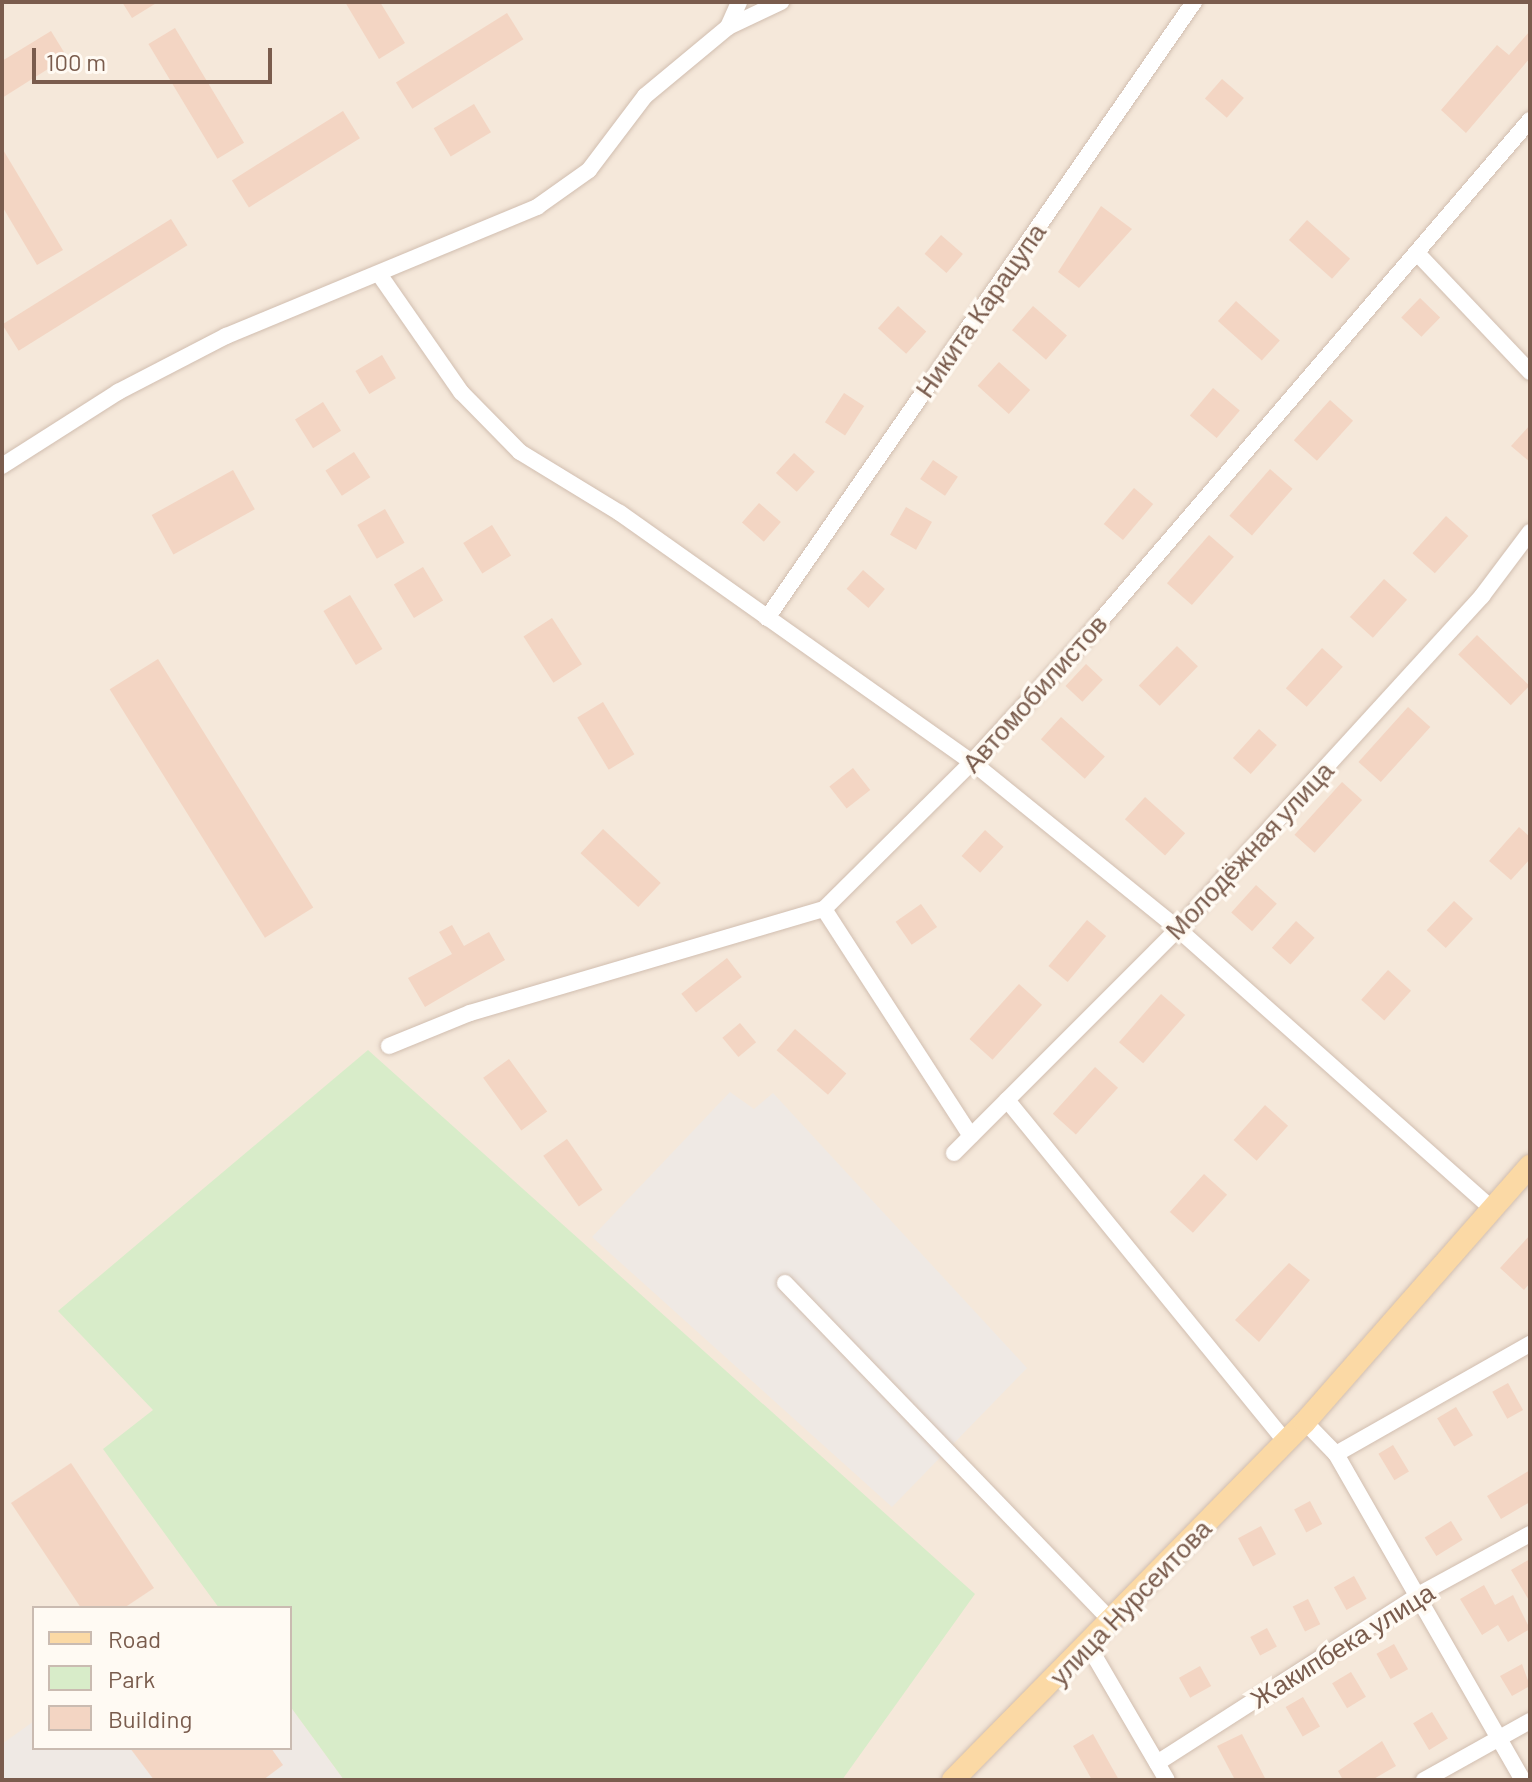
<!DOCTYPE html>
<html>
<head>
<meta charset="utf-8">
<style>
	body { margin:0 }
	#map { position:relative; width:1532px; height:1782px; overflow:hidden; background:#fdf6ec; font-family:Barlow,sans-serif }
	div>[style] { position:absolute }
	[style*='--x'] { left:calc(var(--x)*1px); top:calc(var(--y)*1px); width:calc(var(--w)*1px); rotate:calc(var(--a)*1deg) }
	.residential>* { inset:0; background:#f5e8da }
	.industrial>* { inset:0; background:#efe9e4 }
	.green>* { inset:0; background:#d8ecc9 }
	.building>* { inset:0; background:#f3d5c3; transform-origin:0 0 }
	.roads { filter:drop-shadow(0 0 2px #d1beb0) drop-shadow(0 0 2px #d1beb0) }
	.minor>* { height:16px; margin:-8px; padding:0 8px; transform-origin:8px; border-radius:8px; background:#fff }
	.major>* { height:22px; margin:-11px; padding:0 11px; transform-origin:11px; border-radius:11px; background:#fbd9a5 }
	span { translate:-50% -50%; white-space:nowrap; text-align:center; line-height:1.15; -webkit-text-stroke:7px #fffaf3; paint-order:stroke }
	.street-label { font-size:26px; color:#7a5c4d }
	.frame { position:absolute; inset:0; border:4px solid #7a5c4d; pointer-events:none }
	.legend { position:absolute; left:32px; top:1606px; width:260px; height:144px; box-sizing:border-box; background:#fffaf3; border:2px solid #cabbb1; margin:0; padding:10px 14px; list-style:none; font-size:24px; color:#7a5c4d }
	.legend li { display:flex; align-items:center; gap:16px; height:40px }
	.legend b { width:40px; border:2px solid #cabbb1 }
	.scale { position:absolute; left:32px; top:48px; width:240px; height:36px; box-sizing:border-box; border:4px solid #7a5c4d; border-top:0; padding-left:10px; font-size:24px; line-height:28px; white-space:nowrap; color:#7a5c4d; -webkit-text-stroke:6px #fffaf3; paint-order:stroke }
</style>
</head>
<body>
<div id="map">
	<div class="residential">
		<i style="clip-path:polygon(evenodd,2px 2px,1530px 2px,1530px 1780px,2px 1780px,2px 2px,34px 1608px,290px 1608px,290px 1748px,34px 1748px,34px 1608px)"></i>
	</div>
	<div class="industrial">
		<i style="clip-path:polygon(730px 1092px,754px 1109px,773px 1093px,1027px 1368px,892px 1507px,592px 1237px)"></i>
		<i style="clip-path:polygon(290px 1706px,344px 1780px,2px 1780px,2px 1744px,34px 1721px,34px 1748px,290px 1748px)"></i>
	</div>
	<div class="green">
		<i style="clip-path:polygon(368px 1050px,975px 1594px,842px 1780px,344px 1780px,290px 1706px,290px 1608px,219px 1608px,103px 1449px,153px 1410px,58px 1311px)"></i>
	</div>
	<div class="building">
		<i style="clip-path:polygon(122px 2px,158px 2px,132px 18px)"></i>
		<i style="clip-path:polygon(345px 2px,380px 2px,405px 43px,379px 59px)"></i>
		<i style="left:507px;top:13px;width:31px;height:131px;rotate:58deg"></i>
		<i style="left:175px;top:28px;width:134px;height:31px;rotate:59deg"></i>
		<i style="clip-path:polygon(51px 31px,67px 57px,2px 98px,2px 61px)"></i>
		<i style="clip-path:polygon(1530px 31px,1530px 58px,1466px 133px,1441px 110px,1497px 45px,1509px 55px)"></i>
		<i style="left:1222px;top:79px;width:29px;height:26px;rotate:41deg"></i>
		<i style="left:474px;top:104px;width:33px;height:47px;rotate:59deg"></i>
		<i style="left:343px;top:111px;width:32px;height:131px;rotate:58deg"></i>
		<i style="clip-path:polygon(2px 148px,63px 250px,37px 265px,2px 206px)"></i>
		<i style="clip-path:polygon(1101px 206px,1132px 229px,1079px 288px,1058px 272px)"></i>
		<i style="left:171px;top:219px;width:31px;height:199px;rotate:58deg"></i>
		<i style="left:1307px;top:220px;width:58px;height:27px;rotate:42deg"></i>
		<i style="left:941px;top:235px;width:29px;height:25px;rotate:41deg"></i>
		<i style="left:1420px;top:298px;width:28px;height:27px;rotate:44deg"></i>
		<i style="left:1236px;top:301px;width:59px;height:27px;rotate:42deg"></i>
		<i style="left:898px;top:306px;width:38px;height:30px;rotate:42deg"></i>
		<i style="left:1033px;top:306px;width:45px;height:32px;rotate:41deg"></i>
		<i style="left:382px;top:355px;width:27px;height:31px;rotate:59deg"></i>
		<i style="left:999px;top:362px;width:42px;height:32px;rotate:42deg"></i>
		<i style="left:1213px;top:388px;width:35px;height:36px;rotate:40deg"></i>
		<i style="left:844px;top:393px;width:24px;height:35px;rotate:33deg"></i>
		<i style="left:1330px;top:400px;width:31px;height:54px;rotate:42deg"></i>
		<i style="left:323px;top:402px;width:34px;height:33px;rotate:58deg"></i>
		<i style="clip-path:polygon(1530px 425px,1530px 462px,1511px 446px)"></i>
		<i style="left:354px;top:452px;width:30px;height:34px;rotate:57deg"></i>
		<i style="left:794px;top:453px;width:28px;height:27px;rotate:42deg"></i>
		<i style="left:933px;top:460px;width:30px;height:23px;rotate:34deg"></i>
		<i style="left:1270px;top:469px;width:30px;height:62px;rotate:41deg"></i>
		<i style="left:233px;top:470px;width:45px;height:93px;rotate:61deg"></i>
		<i style="left:1134px;top:488px;width:25px;height:47px;rotate:40deg"></i>
		<i style="left:759px;top:503px;width:29px;height:26px;rotate:41deg"></i>
		<i style="left:906px;top:507px;width:30px;height:32px;rotate:30deg"></i>
		<i style="left:385px;top:509px;width:39px;height:32px;rotate:60deg"></i>
		<i style="left:1446px;top:516px;width:30px;height:50px;rotate:42deg"></i>
		<i style="left:492px;top:525px;width:36px;height:34px;rotate:58deg"></i>
		<i style="left:1209px;top:535px;width:33px;height:64px;rotate:41deg"></i>
		<i style="left:423px;top:567px;width:39px;height:34px;rotate:59deg"></i>
		<i style="left:863px;top:570px;width:29px;height:25px;rotate:41deg"></i>
		<i style="left:1384px;top:579px;width:31px;height:51px;rotate:42deg"></i>
		<i style="left:350px;top:595px;width:63px;height:31px;rotate:59deg"></i>
		<i style="left:552px;top:618px;width:55px;height:34px;rotate:57deg"></i>
		<i style="left:1477px;top:635px;width:73px;height:27px;rotate:44deg"></i>
		<i style="left:1177px;top:646px;width:29px;height:55px;rotate:44deg"></i>
		<i style="left:1322px;top:648px;width:28px;height:54px;rotate:42deg"></i>
		<i style="left:158px;top:659px;width:293px;height:57px;rotate:58deg"></i>
		<i style="left:1086px;top:664px;width:23px;height:30px;rotate:43deg"></i>
		<i style="left:603px;top:702px;width:61px;height:30px;rotate:59deg"></i>
		<i style="left:1408px;top:707px;width:30px;height:74px;rotate:42deg"></i>
		<i style="left:1061px;top:717px;width:59px;height:30px;rotate:42deg"></i>
		<i style="left:1259px;top:729px;width:24px;height:39px;rotate:42deg"></i>
		<i style="left:853px;top:768px;width:28px;height:30px;rotate:52deg"></i>
		<i style="left:1342px;top:782px;width:27px;height:71px;rotate:42deg"></i>
		<i style="left:1145px;top:797px;width:54px;height:30px;rotate:42deg"></i>
		<i style="clip-path:polygon(1519px 827px,1530px 837px,1530px 859px,1511px 880px,1489px 861px)"></i>
		<i style="left:603px;top:829px;width:79px;height:33px;rotate:43deg"></i>
		<i style="left:985px;top:830px;width:25px;height:35px;rotate:42deg"></i>
		<i style="left:1256px;top:885px;width:28px;height:37px;rotate:42deg"></i>
		<i style="left:1454px;top:901px;width:26px;height:40px;rotate:43deg"></i>
		<i style="left:921px;top:904px;width:28px;height:31px;rotate:55deg"></i>
		<i style="left:1087px;top:920px;width:25px;height:60px;rotate:40deg"></i>
		<i style="left:1296px;top:921px;width:25px;height:36px;rotate:42deg"></i>
		<i style="clip-path:polygon(452px 925px,464px 946px,489px 932px,505px 960px,425px 1007px,408px 978px,452px 954px,439px 932px)"></i>
		<i style="left:727px;top:958px;width:24px;height:58px;rotate:52deg"></i>
		<i style="left:1388px;top:970px;width:31px;height:40px;rotate:42deg"></i>
		<i style="left:1019px;top:984px;width:31px;height:74px;rotate:42deg"></i>
		<i style="left:1161px;top:994px;width:32px;height:64px;rotate:41deg"></i>
		<i style="left:740px;top:1023px;width:25px;height:23px;rotate:50deg"></i>
		<i style="left:795px;top:1029px;width:68px;height:28px;rotate:41deg"></i>
		<i style="left:509px;top:1059px;width:65px;height:32px;rotate:54deg"></i>
		<i style="left:1095px;top:1067px;width:31px;height:63px;rotate:42deg"></i>
		<i style="left:1265px;top:1105px;width:31px;height:47px;rotate:42deg"></i>
		<i style="left:567px;top:1139px;width:62px;height:29px;rotate:55deg"></i>
		<i style="left:1204px;top:1174px;width:31px;height:51px;rotate:42deg"></i>
		<i style="clip-path:polygon(1530px 1235px,1530px 1283px,1524px 1290px,1500px 1268px)"></i>
		<i style="clip-path:polygon(1289px 1263px,1310px 1280px,1259px 1342px,1235px 1320px)"></i>
		<i style="left:1508px;top:1383px;width:31px;height:18px;rotate:61deg"></i>
		<i style="left:1456px;top:1407px;width:33px;height:22px;rotate:59deg"></i>
		<i style="left:1393px;top:1445px;width:31px;height:17px;rotate:59deg"></i>
		<i style="clip-path:polygon(71px 1463px,154px 1588px,124px 1608px,81px 1608px,11px 1503px)"></i>
		<i style="clip-path:polygon(1530px 1470px,1530px 1502px,1501px 1519px,1487px 1496px)"></i>
		<i style="left:1310px;top:1501px;width:26px;height:18px;rotate:62deg"></i>
		<i style="left:1451px;top:1521px;width:22px;height:31px;rotate:58deg"></i>
		<i style="left:1261px;top:1526px;width:32px;height:26px;rotate:62deg"></i>
		<i style="clip-path:polygon(1530px 1559px,1530px 1602px,1511px 1570px)"></i>
		<i style="left:1354px;top:1576px;width:26px;height:23px;rotate:61deg"></i>
		<i style="clip-path:polygon(1484px 1585px,1495px 1605px,1513px 1595px,1530px 1629px,1508px 1642px,1498px 1625px,1482px 1635px,1460px 1599px)"></i>
		<i style="left:1308px;top:1599px;width:28px;height:17px;rotate:64deg"></i>
		<i style="left:1267px;top:1628px;width:21px;height:19px;rotate:62deg"></i>
		<i style="left:1394px;top:1644px;width:29px;height:20px;rotate:61deg"></i>
		<i style="clip-path:polygon(1522px 1664px,1530px 1686px,1512px 1696px,1500px 1676px)"></i>
		<i style="left:1200px;top:1666px;width:23px;height:24px;rotate:61deg"></i>
		<i style="left:1351px;top:1672px;width:29px;height:22px;rotate:59deg"></i>
		<i style="left:1303px;top:1697px;width:34px;height:20px;rotate:60deg"></i>
		<i style="left:1432px;top:1712px;width:31px;height:22px;rotate:59deg"></i>
		<i style="clip-path:polygon(1093px 1734px,1119px 1780px,1092px 1780px,1073px 1746px)"></i>
		<i style="clip-path:polygon(1242px 1734px,1266px 1780px,1235px 1780px,1217px 1746px)"></i>
		<i style="clip-path:polygon(1382px 1741px,1396px 1766px,1372px 1780px,1343px 1780px,1338px 1771px)"></i>
		<i style="clip-path:polygon(130px 1748px,271px 1748px,283px 1765px,263px 1780px,154px 1780px)"></i>
	</div>
	<div class="roads">
		<div class="minor">
			<i style="--x:728;--y:27;--w:27;--a:-66"></i>
			<i style="--x:1419;--y:255;--w:161;--a:46.5"></i>
			<i style="--x:379;--y:274;--w:144;--a:55.2"></i>
			<i style="--x:461;--y:392;--w:84;--a:45.5"></i>
			<i style="--x:520;--y:452;--w:117;--a:31.4"></i>
			<i style="--x:620;--y:513;--w:431;--a:35.3"></i>
			<i style="--x:972;--y:762;--w:265;--a:39"></i>
			<i style="--x:1178;--y:929;--w:421;--a:41.7"></i>
			<i style="--x:2;--y:466;--w:138;--a:-32.5"></i>
			<i style="--x:118;--y:392;--w:122;--a:-27.4"></i>
			<i style="--x:226;--y:336;--w:337;--a:-22.5"></i>
			<i style="--x:537;--y:207;--w:64;--a:-35.4"></i>
			<i style="--x:589;--y:170;--w:93;--a:-52.9"></i>
			<i style="--x:645;--y:96;--w:108;--a:-39.7"></i>
			<i style="--x:728;--y:27;--w:59;--a:-25.3"></i>
			<i style="--x:767;--y:618;--w:750;--a:-55.27"></i>
			<i style="--x:824;--y:909;--w:270;--a:57.1"></i>
			<i style="--x:389;--y:1046;--w:87;--a:-22.2"></i>
			<i style="--x:470;--y:1013;--w:369;--a:-16.4"></i>
			<i style="--x:824;--y:909;--w:209;--a:-44.8"></i>
			<i style="--x:972;--y:762;--w:166;--a:-47.4"></i>
			<i style="--x:1084;--y:640;--w:685;--a:-49.38"></i>
			<i style="--x:1007;--y:1100;--w:441;--a:50.8"></i>
			<i style="--x:954;--y:1153;--w:317;--a:-45"></i>
			<i style="--x:1178;--y:929;--w:451;--a:-47.6"></i>
			<i style="--x:1482;--y:596;--w:80;--a:-53.1"></i>
			<i style="--x:785;--y:1283;--w:470;--a:46"></i>
			<i style="--x:1305;--y:1422;--w:45;--a:45.9"></i>
			<i style="--x:1336;--y:1454;--w:223;--a:-29.6"></i>
			<i style="--x:1336;--y:1454;--w:376;--a:60.2"></i>
			<i style="--x:1088;--y:1645;--w:156;--a:59.7"></i>
			<i style="--x:1157;--y:1763;--w:313;--a:-32.7"></i>
			<i style="--x:1420;--y:1594;--w:125;--a:-28.6"></i>
			<i style="--x:1424;--y:1780;--w:121;--a:-29.1"></i>
		</div>
		<div class="major">
			<i style="--x:953;--y:1780;--w:502;--a:-45.48"></i>
			<i style="--x:1305;--y:1422;--w:341;--a:-48.7"></i>
		</div>
	</div>
	<div class="street-label">
		<span style="left:980px;top:310px;rotate:-55deg">Никита Карацупа</span>
		<span style="left:1034px;top:693px;rotate:-48deg">Автомобилистов</span>
		<span style="left:1249px;top:850px;rotate:-47deg">Молодёжная улица</span>
		<span style="left:1130px;top:1602px;rotate:-46deg">улица Нурсеитова</span>
		<span style="left:1342px;top:1645px;rotate:-32deg">Жакипбека улица</span>
	</div>
	<div class="frame"></div>
	<ul class="legend">
	<li><b style="height:10px;background:#fbd9a5"></b>Road</li>
	<li><b style="height:22px;background:#d8ecc9"></b>Park</li>
	<li><b style="height:22px;background:#f3d5c3"></b>Building</li>
	</ul>
	<div class="scale">100 m</div>
</div>
</body>
</html>
